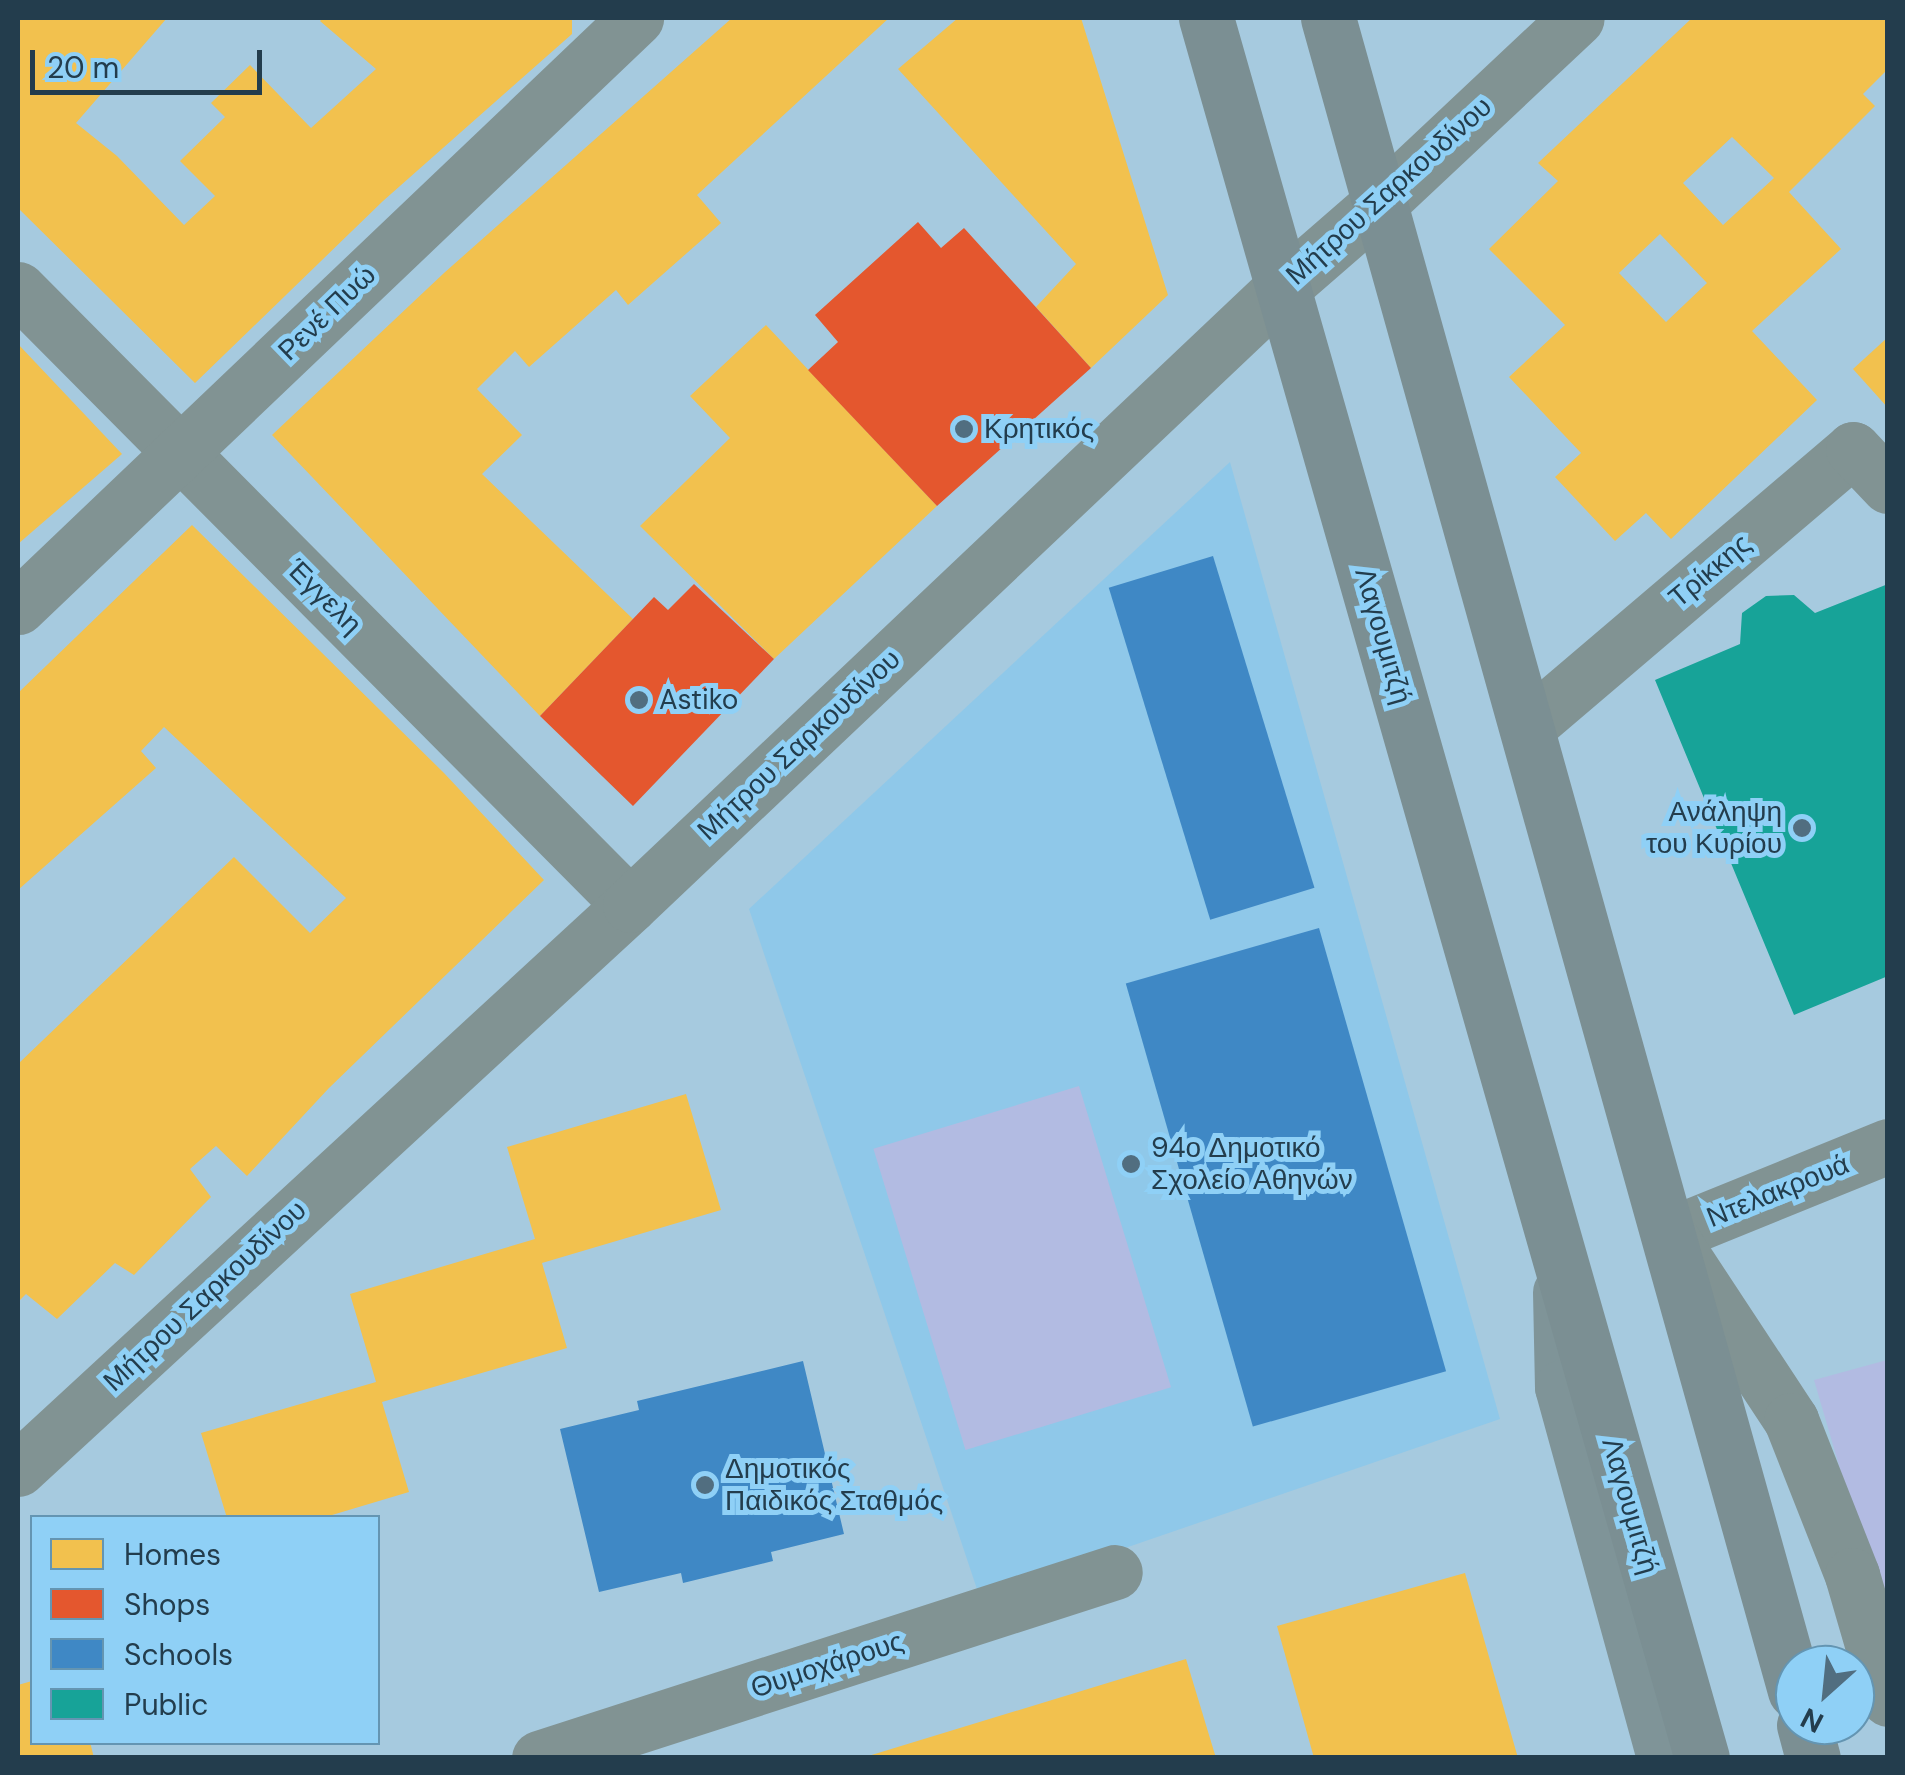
<!DOCTYPE html>
<html>
<head>
<meta charset="utf-8">
<style>
	body { margin:0 }
	#map { position:relative; width:1905px; height:1775px; overflow:hidden; background:#a6cadf; font-family:"DM Sans",sans-serif }
	div>[style] { position:absolute }
	[style*='--x'] { left:calc(var(--x)*1px); top:calc(var(--y)*1px); width:calc(var(--w)*1px); rotate:calc(var(--a)*1deg) }
	.built>* { inset:0; background:#8fc8e9 }
	.green>* { inset:0; background:#b2bbe2; transform-origin:0 0 }
	.homes>* { inset:0; background:#f2c14e }
	.shops>* { inset:0; background:#e4572e }
	.schools>* { inset:0; background:#3f88c5; transform-origin:0 0 }
	.public>* { inset:0; background:#17a398 }
	.street>* { height:55px; margin:-27.5px; padding:0 27.5px; transform-origin:27.5px; border-radius:27.5px; background:#819393 }
	.secondary>* { height:55px; margin:-27.5px; padding:0 27.5px; transform-origin:27.5px; border-radius:27.5px; background:#7f9498 }
	.primary>* { height:55px; margin:-27.5px; padding:0 27.5px; transform-origin:27.5px; border-radius:27.5px; background:#7b8f93 }
	.dots>* { width:28px; height:28px; translate:-50% -50%; box-sizing:border-box; border:5px solid #8fd0f6; border-radius:50% }
	span { translate:-50% -50%; white-space:nowrap; text-align:center; line-height:1.15; -webkit-text-stroke:10px #8fd0f6; paint-order:stroke }
	.street-label { font-size:28px; color:#233d4d }
	.poi-label { font-size:28px; color:#233d4d }
	.left { translate:0 -50%; text-align:left }
	.right { translate:-100% -50%; text-align:right }
	.frame { position:absolute; inset:0; border:20px solid #233d4d; pointer-events:none }
	.legend { position:absolute; left:30px; top:1515px; width:350px; height:230px; box-sizing:border-box; background:#8fd0f6; border:2px solid #6495b2; margin:0; padding:12px 18px; list-style:none; font-size:30px; color:#233d4d }
	.legend li { display:flex; align-items:center; gap:20px; height:50px }
	.legend b { width:50px; border:2px solid #6495b2 }
	.north { position:absolute; left:1775px; top:1645px; width:100px; height:100px; box-sizing:border-box; background:#8fd0f6; border:2px solid #6495b2; border-radius:50%; rotate:207deg; font-size:28px; font-weight:700; line-height:40px; text-align:center; color:#233d4d }
	.north::after { content:''; display:block; margin:auto; width:35px; height:45px; background:#516e80; clip-path:polygon(50% 0,100% 100%,50% 72%,0 100%) }
	.scale { position:absolute; left:30px; top:50px; width:232px; height:45px; box-sizing:border-box; border:5px solid #233d4d; border-top:0; padding-left:12px; font-size:30px; line-height:35px; white-space:nowrap; color:#233d4d; -webkit-text-stroke:8px #8fd0f6; paint-order:stroke }
</style>
</head>
<body>
<div id="map">
	<div class="built">
		<i style="clip-path:polygon(1230px 462px,1500px 1419px,980px 1598px,749px 909px)"></i>
	</div>
	<div class="green">
		<i style="left:1079px;top:1086px;width:315px;height:215px;rotate:73deg"></i>
		<i style="clip-path:polygon(1887px 1360px,1887px 1629px,1814px 1380px)"></i>
	</div>
	<div class="homes">
		<i style="clip-path:polygon(18px 18px,167px 18px,76px 123px,117px 156px,184px 225px,215px 196px,180px 161px,225px 117px,211px 103px,250px 65px,311px 128px,376px 69px,320px 21px,323px 18px,572px 18px,572px 34px,383px 201px,195px 383px,18px 208px)"></i>
		<i style="clip-path:polygon(732px 18px,889px 18px,697px 195px,721px 223px,628px 305px,616px 290px,529px 367px,515px 351px,477px 389px,522px 435px,482px 474px,633px 619px,540px 716px,272px 435px,444px 273px)"></i>
		<i style="clip-path:polygon(958px 18px,1081px 18px,1168px 295px,1091px 368px,1036px 307px,1076px 264px,898px 69px)"></i>
		<i style="clip-path:polygon(evenodd,1692px 18px,1888px 18px,1888px 69px,1863px 94px,1875px 106px,1789px 192px,1841px 249px,1752px 331px,1817px 400px,1671px 539px,1646px 513px,1615px 541px,1555px 477px,1581px 453px,1509px 377px,1565px 325px,1489px 249px,1558px 181px,1538px 163px,1692px 18px,1732px 137px,1774px 178px,1723px 225px,1683px 183px,1732px 137px,1692px 18px,1660px 234px,1707px 283px,1666px 322px,1619px 273px,1660px 234px)"></i>
		<i style="clip-path:polygon(766px 325px,937px 506px,774px 659px,640px 526px,730px 438px,690px 396px)"></i>
		<i style="clip-path:polygon(1888px 337px,1888px 408px,1853px 369px)"></i>
		<i style="clip-path:polygon(18px 344px,122px 454px,18px 544px)"></i>
		<i style="clip-path:polygon(192px 525px,444px 773px,544px 880px,329px 1088px,247px 1176px,216px 1146px,190px 1169px,211px 1197px,134px 1275px,115px 1263px,57px 1319px,26px 1294px,18px 1302px,18px 1064px,234px 857px,310px 933px,346px 898px,164px 727px,141px 751px,156px 768px,18px 890px,18px 693px)"></i>
		<i style="clip-path:polygon(686px 1094px,721px 1210px,542px 1263px,567px 1348px,382px 1402px,409px 1492px,322px 1518px,227px 1518px,201px 1433px,376px 1382px,350px 1294px,535px 1239px,507px 1147px)"></i>
		<i style="clip-path:polygon(1465px 1573px,1518px 1758px,1314px 1758px,1277px 1626px)"></i>
		<i style="clip-path:polygon(1186px 1659px,1216px 1758px,865px 1758px,865px 1757px)"></i>
		<i style="clip-path:polygon(32px 1681px,32px 1742px,90px 1742px,94px 1758px,18px 1758px,18px 1685px)"></i>
	</div>
	<div class="shops">
		<i style="clip-path:polygon(918px 222px,941px 248px,964px 228px,1091px 368px,937px 506px,808px 370px,838px 342px,815px 315px)"></i>
		<i style="clip-path:polygon(694px 584px,774px 659px,633px 806px,540px 716px,654px 597px,668px 610px)"></i>
	</div>
	<div class="schools">
		<i style="left:1213px;top:556px;width:347px;height:109px;rotate:73deg"></i>
		<i style="left:1319px;top:928px;width:461px;height:201px;rotate:74deg"></i>
		<i style="clip-path:polygon(803px 1361px,844px 1534px,771px 1552px,773px 1561px,683px 1583px,681px 1573px,599px 1592px,560px 1429px,639px 1410px,637px 1401px)"></i>
	</div>
	<div class="public">
		<i style="clip-path:polygon(1888px 584px,1888px 976px,1794px 1015px,1655px 680px,1740px 644px,1742px 613px,1766px 596px,1794px 595px,1815px 613px)"></i>
	</div>
	<div class="street">
		<i style="--x:18;--y:289;--w:868;--a:45.19"></i>
		<i style="--x:18;--y:607;--w:854;--a:-43.62"></i>
		<i style="--x:1528;--y:726;--w:427;--a:-40.4"></i>
		<i style="--x:1853;--y:449;--w:51;--a:46.6"></i>
		<i style="--x:1888;--y:1146;--w:236;--a:157.9"></i>
		<i style="--x:1669;--y:1235;--w:222;--a:56.6"></i>
		<i style="--x:1791;--y:1420;--w:167;--a:68.5"></i>
		<i style="--x:1852;--y:1575;--w:129;--a:73.8"></i>
		<i style="--x:18;--y:1469;--w:832;--a:-42.66"></i>
		<i style="--x:630;--y:905;--w:899;--a:-43.42"></i>
		<i style="--x:1283;--y:287;--w:131;--a:-41"></i>
		<i style="--x:1382;--y:201;--w:267;--a:-43.2"></i>
		<i style="--x:539;--y:1758;--w:605;--a:-17.9"></i>
	</div>
	<div class="secondary">
		<i style="--x:1560;--y:1292;--w:95;--a:88.8"></i>
		<i style="--x:1562;--y:1387;--w:385;--a:74.6"></i>
	</div>
	<div class="primary">
		<i style="--x:1206;--y:18;--w:1809;--a:74.09"></i>
		<i style="--x:1328;--y:18;--w:1737;--a:74.4"></i>
		<i style="--x:1804;--y:1725;--w:34;--a:75"></i>
	</div>
	<div class="dots">
		<i style="left:964px;top:429px;background:#516e80"></i>
		<i style="left:639px;top:700px;background:#516e80"></i>
		<i style="left:1802px;top:828px;background:#516e80"></i>
		<i style="left:1131px;top:1164px;background:#516e80"></i>
		<i style="left:705px;top:1485px;background:#516e80"></i>
	</div>
	<div class="street-label">
		<span style="left:1389px;top:191px;rotate:-42deg">Μήτρου Σαρκουδίνου</span>
		<span style="left:327px;top:313px;rotate:-44deg">Ρενέ Πυώ</span>
		<span style="left:1710px;top:571px;rotate:-40deg">Τρίκκης</span>
		<span style="left:324px;top:597px;rotate:45deg">Έγγελη</span>
		<span style="left:1383px;top:636px;rotate:74deg">Λαγουμιτζή</span>
		<span style="left:799px;top:745px;rotate:-43deg">Μήτρου Σαρκουδίνου</span>
		<span style="left:1778px;top:1191px;rotate:-22deg">Ντελακρουά</span>
		<span style="left:205px;top:1296px;rotate:-43deg">Μήτρου Σαρκουδίνου</span>
		<span style="left:1630px;top:1506px;rotate:74deg">Λαγουμιτζή</span>
		<span style="left:827px;top:1665px;rotate:-18deg">Θυμοχάρους</span>
	</div>
	<div class="poi-label">
		<span class="left" style="left:984px;top:429px">Κρητικός</span>
		<span class="left" style="left:659px;top:700px">Astiko</span>
		<span class="right" style="left:1782px;top:828px">Ανάληψη<br>του Κυρίου</span>
		<span class="left" style="left:1151px;top:1164px">94ο Δημοτικό<br>Σχολείο Αθηνών</span>
		<span class="left" style="left:725px;top:1485px">Δημοτικός<br>Παιδικός Σταθμός</span>
	</div>
	<div class="frame"></div>
	<ul class="legend">
	<li><b style="height:28px;background:#f2c14e"></b>Homes</li>
	<li><b style="height:28px;background:#e4572e"></b>Shops</li>
	<li><b style="height:28px;background:#3f88c5"></b>Schools</li>
	<li><b style="height:28px;background:#17a398"></b>Public</li>
	</ul>
	<div class="north">N</div>
	<div class="scale">20 m</div>
</div>
</body>
</html>
